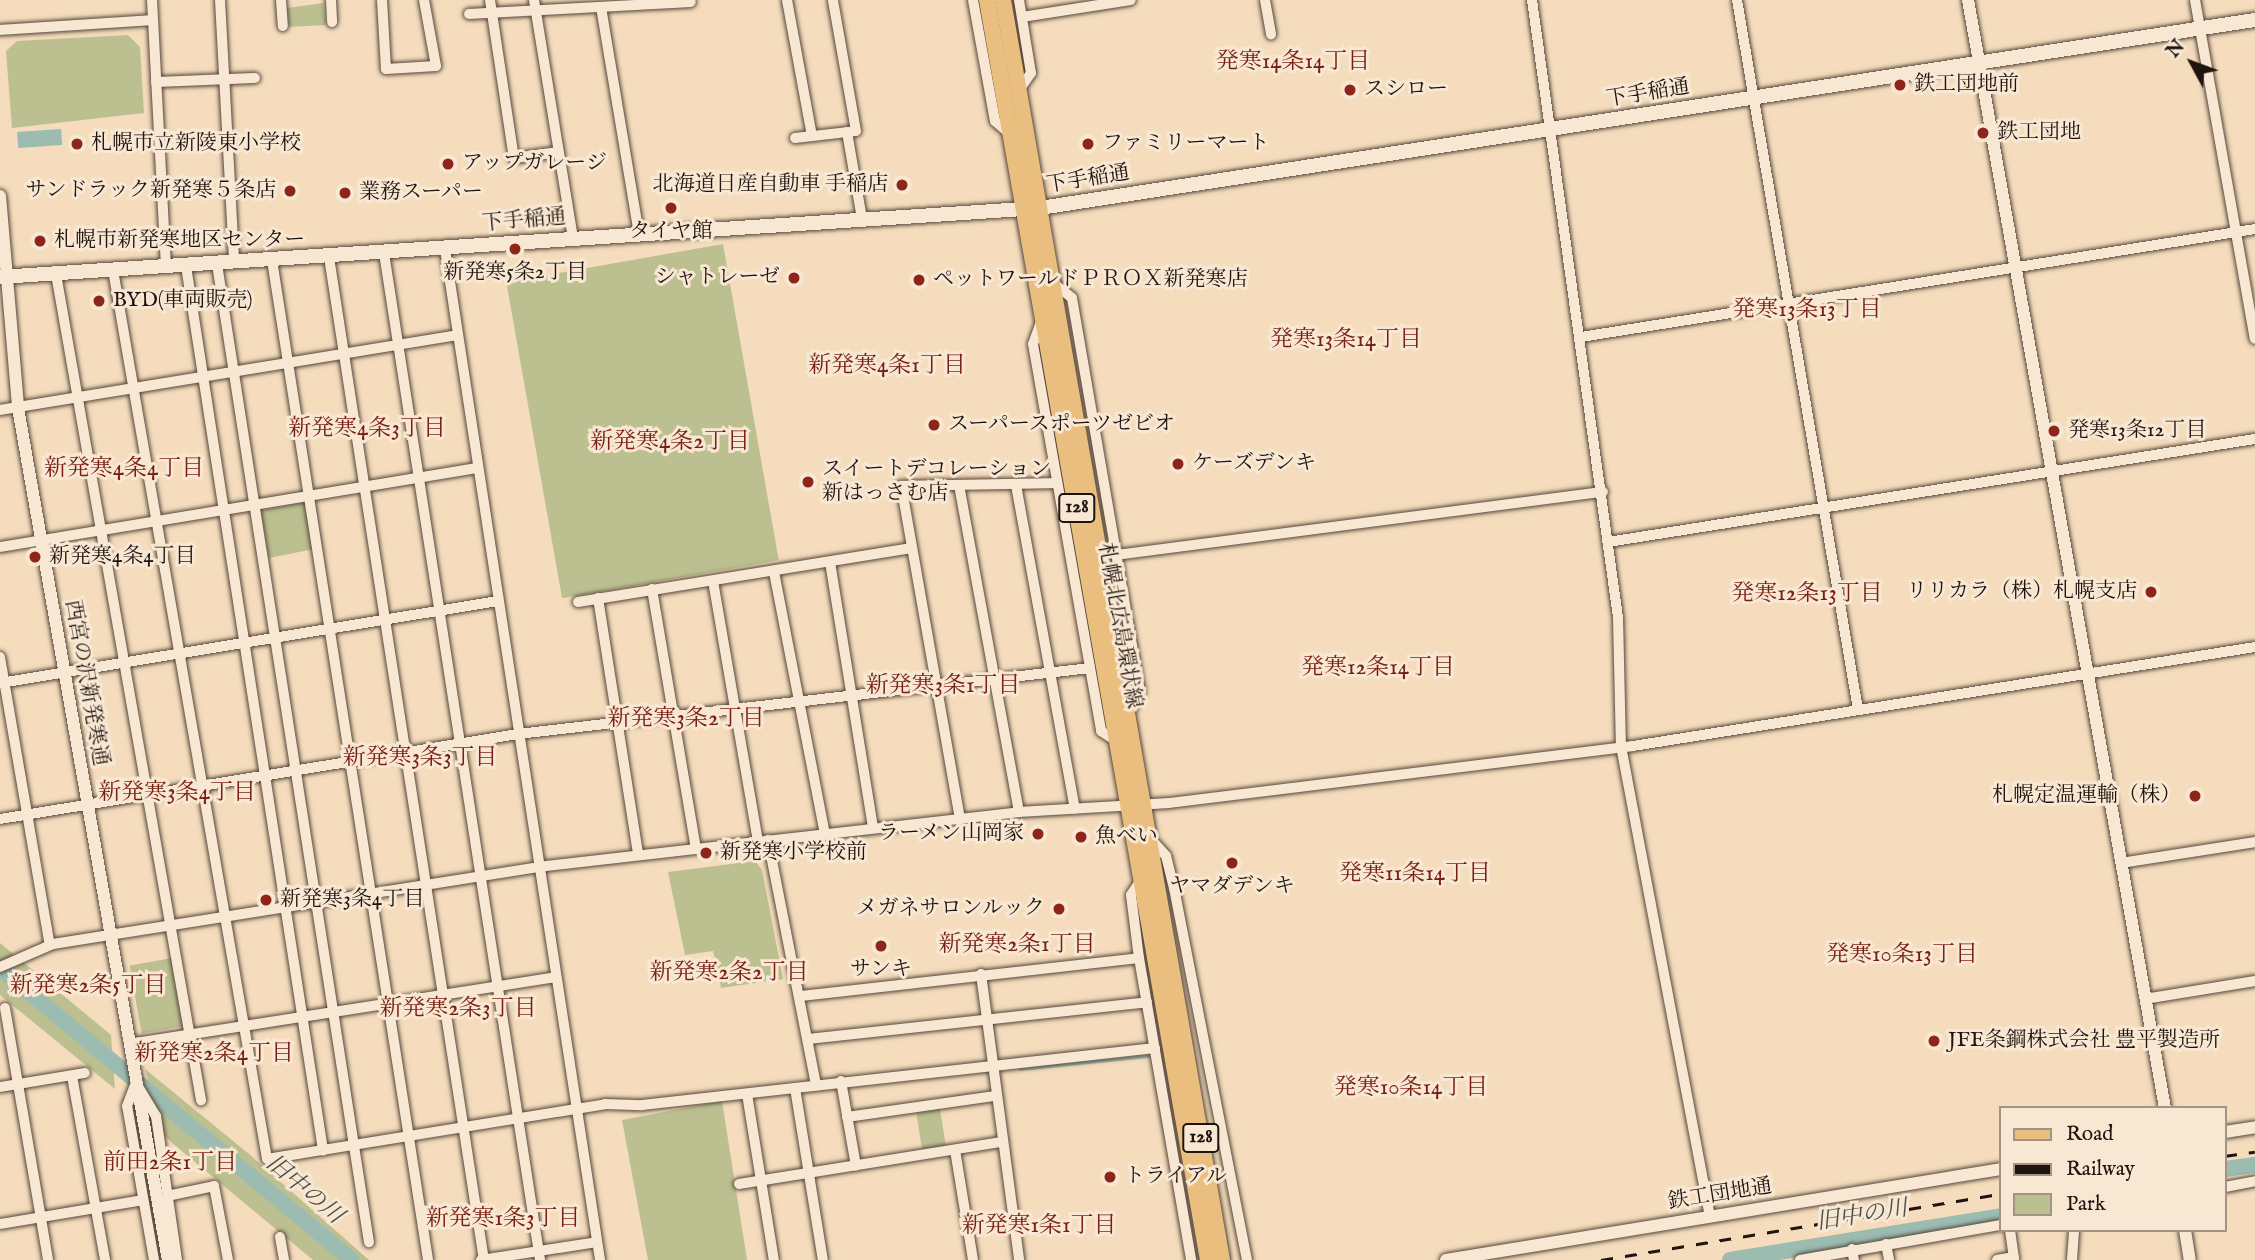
<!DOCTYPE html>
<html>
<head>
<meta charset="utf-8">
<style>
	body { margin:0 }
	#map { position:relative; width:2255px; height:1260px; overflow:hidden; background:#f4dcbc; font-family:"IM FELL English","Noto Serif JP",serif }
	div>[style] { position:absolute }
	[style*='--x'] { left:calc(var(--x)*1px); top:calc(var(--y)*1px); width:calc(var(--w)*1px); rotate:calc(var(--a)*1deg) }
	.green>* { inset:0; background:#bcc090; transform-origin:0 0 }
	.water>* { inset:0; background:#9cbcb1; transform-origin:0 0 }
	.stream>* { height:2.5px; margin:-1.25px; padding:0 1.25px; transform-origin:1.25px; border-radius:1.25px; background:#9cbcb1 }
	.river>* { height:16px; margin:-8px; padding:0 8px; transform-origin:8px; border-radius:8px; background:#9cbcb1 }
	.roads { filter:drop-shadow(0 0 2px #55463b) drop-shadow(0 0 2px #55463b) }
	.minor>* { height:10px; margin:-5px; padding:0 5px; transform-origin:5px; border-radius:5px; background:#f8e8d3 }
	.tertiary>* { height:12px; margin:-6px; padding:0 6px; transform-origin:6px; border-radius:6px; background:#f8e8d3 }
	.secondary>* { height:14px; margin:-7px; padding:0 7px; transform-origin:7px; border-radius:7px; background:#f8e8d3 }
	.primary>* { height:16px; margin:-8px; padding:0 8px; transform-origin:8px; border-radius:8px; background:#eabe7e }
	.rail>* { height:2.5px; margin-top:-1.25px; transform-origin:0; background:repeating-linear-gradient(90deg,#201410 0 12px,transparent 0 24px) }
	.dots>* { width:19px; height:19px; translate:-50% -50%; box-sizing:border-box; border:4px solid #f8e8d3; border-radius:50% }
	span { translate:-50% -50%; white-space:nowrap; text-align:center; line-height:1.15; -webkit-text-stroke:6px #f8e8d3; paint-order:stroke }
	.shield-label span { padding:2px 5px; background:#f8e8d3; border:2px solid; border-radius:5px; -webkit-text-stroke-width:0 }
	.shield-label { font-size:19px; color:#201410; font-weight:700 }
	.poi-label { font-size:21px; color:#201410 }
	.left { translate:0 -50%; text-align:left }
	.right { translate:-100% -50%; text-align:right }
	.street-label { font-size:21px; color:#201410 }
	.neighbourhood-label { font-size:23px; color:#7a1f14 }
	.water-label { font-size:23px; color:#4b4f48; font-style:italic }
	.legend { position:absolute; left:1999px; top:1106px; width:228px; height:126px; box-sizing:border-box; background:#f8e8d3; border:2px solid #a29385; margin:0; padding:9px 12px; list-style:none; font-size:21px; color:#201410 }
	.legend li { display:flex; align-items:center; gap:14px; height:35px }
	.legend b { width:35px; border:2px solid #a29385 }
	.north { position:absolute; left:2157px; top:28px; width:70px; height:70px; -webkit-text-stroke:5px #f8e8d3; paint-order:stroke; rotate:311deg; font-size:19px; font-weight:700; line-height:28px; text-align:center; color:#201410 }
	.north::after { content:''; display:block; margin:auto; width:24px; height:32px; background:#201410; clip-path:polygon(50% 0,100% 100%,50% 72%,0 100%) }
</style>
</head>
<body>
<div id="map">
	<div class="green">
		<i style="clip-path:polygon(323px 3px,326px 25px,289px 27px,287px 8px)"></i>
		<i style="clip-path:polygon(128px 35px,140px 47px,144px 113px,12px 128px,6px 51px,17px 41px)"></i>
		<i style="left:723px;top:244px;width:321px;height:220px;rotate:80deg"></i>
		<i style="left:305px;top:502px;width:48px;height:46px;rotate:79deg"></i>
		<i style="clip-path:polygon(755px 861px,762px 870px,783px 979px,721px 988px,713px 951px,685px 955px,668px 872px)"></i>
		<i style="clip-path:polygon(0 943px,111px 1035px,115px 1089px,0 995px)"></i>
		<i style="left:172px;top:958px;width:69px;height:43px;rotate:80deg"></i>
		<i style="clip-path:polygon(145px 1069px,249px 1154px,369px 1260px,313px 1260px,171px 1142px,163px 1134px)"></i>
		<i style="clip-path:polygon(722px 1101px,747px 1260px,648px 1260px,622px 1120px)"></i>
		<i style="left:940px;top:1109px;width:37px;height:24px;rotate:81deg"></i>
	</div>
	<div class="water">
		<i style="left:61px;top:129px;width:16px;height:44px;rotate:86deg"></i>
	</div>
	<div class="stream">
		<i style="--x:1020;--y:1069;--w:128;--a:-5.8"></i>
	</div>
	<div class="river">
		<i style="--x:0;--y:968;--w:457;--a:39.7"></i>
		<i style="--x:2225;--y:1169;--w:30;--a:-8"></i>
		<i style="--x:1730;--y:1260;--w:275;--a:-9.2"></i>
	</div>
	<div class="roads">
		<div class="minor">
			<i style="--x:152;--y:0;--w:267;--a:87"></i>
			<i style="--x:220;--y:0;--w:262;--a:86.9"></i>
			<i style="--x:281;--y:0;--w:26;--a:86"></i>
			<i style="--x:331;--y:0;--w:22;--a:87"></i>
			<i style="--x:382;--y:0;--w:69;--a:86.7"></i>
			<i style="--x:386;--y:69;--w:50;--a:-3.4"></i>
			<i style="--x:436;--y:66;--w:67;--a:-100.3"></i>
			<i style="--x:490;--y:0;--w:160;--a:81.4"></i>
			<i style="--x:514;--y:158;--w:45;--a:-7.6"></i>
			<i style="--x:534;--y:0;--w:241;--a:80.7"></i>
			<i style="--x:787;--y:0;--w:138;--a:79.6"></i>
			<i style="--x:973;--y:0;--w:123;--a:79.7"></i>
			<i style="--x:995;--y:121;--w:21;--a:41"></i>
			<i style="--x:1019;--y:0;--w:74;--a:80.7"></i>
			<i style="--x:1031;--y:73;--w:21;--a:125"></i>
			<i style="--x:1265;--y:0;--w:35;--a:80"></i>
			<i style="--x:1532;--y:0;--w:623;--a:82.07"></i>
			<i style="--x:1618;--y:617;--w:129;--a:88.7"></i>
			<i style="--x:1621;--y:746;--w:478;--a:79.3"></i>
			<i style="--x:1737;--y:0;--w:719;--a:80.32"></i>
			<i style="--x:2195;--y:0;--w:344;--a:80"></i>
			<i style="--x:601;--y:7;--w:230;--a:80.5"></i>
			<i style="--x:469;--y:14;--w:222;--a:-3.1"></i>
			<i style="--x:1022;--y:17;--w:110;--a:-8.9"></i>
			<i style="--x:0;--y:30;--w:153;--a:-3.7"></i>
			<i style="--x:156;--y:82;--w:99;--a:-2.3"></i>
			<i style="--x:847;--y:132;--w:88;--a:80.2"></i>
			<i style="--x:795;--y:138;--w:61;--a:-6.5"></i>
			<i style="--x:856;--y:131;--w:133;--a:-100"></i>
			<i style="--x:445;--y:249;--w:1023;--a:81.28"></i>
			<i style="--x:384;--y:253;--w:1019;--a:81.19"></i>
			<i style="--x:329;--y:257;--w:1015;--a:81.22"></i>
			<i style="--x:272;--y:260;--w:1012;--a:81.13"></i>
			<i style="--x:217;--y:264;--w:990;--a:81.17"></i>
			<i style="--x:186;--y:266;--w:895;--a:81.19"></i>
			<i style="--x:113;--y:270;--w:902;--a:80.17"></i>
			<i style="--x:267;--y:1159;--w:342;--a:-9.2"></i>
			<i style="--x:605;--y:1104;--w:37;--a:2"></i>
			<i style="--x:642;--y:1105;--w:516;--a:-6.34"></i>
			<i style="--x:56;--y:274;--w:839;--a:80.04"></i>
			<i style="--x:1053;--y:283;--w:24;--a:38"></i>
			<i style="--x:1072;--y:298;--w:400;--a:80.2"></i>
			<i style="--x:1140;--y:692;--w:26;--a:118"></i>
			<i style="--x:1041;--y:322;--w:23;--a:110"></i>
			<i style="--x:1033;--y:344;--w:393;--a:80"></i>
			<i style="--x:1101;--y:731;--w:20;--a:33"></i>
			<i style="--x:1581;--y:337;--w:683;--a:-9.1"></i>
			<i style="--x:0;--y:410;--w:463;--a:-9.3"></i>
			<i style="--x:959;--y:485;--w:332;--a:79.6"></i>
			<i style="--x:1016;--y:485;--w:329;--a:79.7"></i>
			<i style="--x:1608;--y:542;--w:655;--a:-9.05"></i>
			<i style="--x:0;--y:547;--w:483;--a:-9.4"></i>
			<i style="--x:1116;--y:555;--w:491;--a:-7.4"></i>
			<i style="--x:830;--y:562;--w:269;--a:80.8"></i>
			<i style="--x:774;--y:572;--w:267;--a:79"></i>
			<i style="--x:713;--y:581;--w:265;--a:80.2"></i>
			<i style="--x:652;--y:589;--w:263;--a:80.4"></i>
			<i style="--x:598;--y:598;--w:259;--a:81.1"></i>
			<i style="--x:578;--y:602;--w:338;--a:-9.2"></i>
			<i style="--x:0;--y:657;--w:292;--a:80.2"></i>
			<i style="--x:0;--y:683;--w:505;--a:-9.35"></i>
			<i style="--x:0;--y:819;--w:525;--a:-9.32"></i>
			<i style="--x:518;--y:734;--w:576;--a:-6.58"></i>
			<i style="--x:960;--y:819;--w:338;--a:-100"></i>
			<i style="--x:901;--y:486;--w:156;--a:-1.1"></i>
			<i style="--x:1150;--y:838;--w:24;--a:48"></i>
			<i style="--x:1166;--y:856;--w:33;--a:76"></i>
			<i style="--x:1174;--y:888;--w:379;--a:78.9"></i>
			<i style="--x:768;--y:840;--w:250;--a:78.9"></i>
			<i style="--x:2121;--y:863;--w:136;--a:-8.9"></i>
			<i style="--x:1141;--y:880;--w:18;--a:124"></i>
			<i style="--x:1131;--y:895;--w:64;--a:82.8"></i>
			<i style="--x:1139;--y:958;--w:306;--a:80.2"></i>
			<i style="--x:0;--y:967;--w:58;--a:-23.5"></i>
			<i style="--x:53;--y:944;--w:491;--a:-9"></i>
			<i style="--x:538;--y:867;--w:484;--a:-6.5"></i>
			<i style="--x:1019;--y:812;--w:150;--a:-3.4"></i>
			<i style="--x:1169;--y:803;--w:467;--a:-7"></i>
			<i style="--x:1633;--y:746;--w:630;--a:-9.04"></i>
			<i style="--x:981;--y:974;--w:289;--a:82.4"></i>
			<i style="--x:801;--y:996;--w:340;--a:-6.4"></i>
			<i style="--x:2145;--y:999;--w:111;--a:-9.3"></i>
			<i style="--x:5;--y:1008;--w:256;--a:80.3"></i>
			<i style="--x:808;--y:1039;--w:341;--a:-6.2"></i>
			<i style="--x:129;--y:1044;--w:432;--a:-8.9"></i>
			<i style="--x:72;--y:1076;--w:187;--a:79.8"></i>
			<i style="--x:841;--y:1081;--w:86;--a:80"></i>
			<i style="--x:0;--y:1087;--w:86;--a:-9.4"></i>
			<i style="--x:795;--y:1088;--w:174;--a:80.8"></i>
			<i style="--x:747;--y:1094;--w:168;--a:80.8"></i>
			<i style="--x:847;--y:1117;--w:148;--a:-8.1"></i>
			<i style="--x:955;--y:1150;--w:111;--a:80.7"></i>
			<i style="--x:739;--y:1184;--w:266;--a:-9.1"></i>
			<i style="--x:2225;--y:1187;--w:31;--a:-11"></i>
			<i style="--x:167;--y:1196;--w:48;--a:-12"></i>
			<i style="--x:214;--y:1186;--w:75;--a:79.3"></i>
			<i style="--x:0;--y:1224;--w:145;--a:-9.5"></i>
			<i style="--x:2010;--y:1230;--w:30;--a:82"></i>
			<i style="--x:280;--y:1237;--w:23;--a:80"></i>
			<i style="--x:1886;--y:1244;--w:16;--a:79"></i>
			<i style="--x:1852;--y:1249;--w:11;--a:80"></i>
			<i style="--x:154;--y:1260;--w:156;--a:-99.9"></i>
			<i style="--x:127;--y:1106;--w:25;--a:-69"></i>
			<i style="--x:136;--y:1083;--w:39;--a:59"></i>
			<i style="--x:156;--y:1116;--w:146;--a:81.7"></i>
			<i style="--x:481;--y:1260;--w:117;--a:-8.8"></i>
			<i style="--x:1800;--y:1260;--w:204;--a:-9.9"></i>
			<i style="--x:1997;--y:1260;--w:17;--a:-10"></i>
			<i style="--x:2072;--y:1260;--w:30;--a:-86"></i>
		</div>
		<div class="tertiary">
			<i style="--x:1968;--y:0;--w:1125;--a:79.92"></i>
			<i style="--x:0;--y:196;--w:213;--a:85.1"></i>
			<i style="--x:18;--y:408;--w:865;--a:80.02"></i>
			<i style="--x:2225;--y:1132;--w:30;--a:-9"></i>
			<i style="--x:2185;--y:1230;--w:30;--a:81"></i>
			<i style="--x:1446;--y:1260;--w:562;--a:-9.31"></i>
		</div>
		<div class="secondary">
			<i style="--x:0;--y:277;--w:1042;--a:-3.8"></i>
			<i style="--x:1040;--y:208;--w:1229;--a:-8.8"></i>
		</div>
		<div class="primary">
			<i style="--x:987;--y:0;--w:1279;--a:80.05"></i>
			<i style="--x:1003;--y:0;--w:1279;--a:80.14"></i>
		</div>
	</div>
	<div class="rail">
		<i style="--x:2225;--y:1156;--w:30;--a:-8"></i>
		<i style="--x:1601;--y:1260;--w:405;--a:-9.4"></i>
	</div>
	<div class="dots">
		<i style="left:1900px;top:85px;background:#8f2418"></i>
		<i style="left:1350px;top:90px;background:#8f2418"></i>
		<i style="left:1983px;top:133px;background:#8f2418"></i>
		<i style="left:77px;top:144px;background:#8f2418"></i>
		<i style="left:1088px;top:144px;background:#8f2418"></i>
		<i style="left:448px;top:164px;background:#8f2418"></i>
		<i style="left:902px;top:185px;background:#8f2418"></i>
		<i style="left:290px;top:191px;background:#8f2418"></i>
		<i style="left:345px;top:193px;background:#8f2418"></i>
		<i style="left:671px;top:208px;background:#8f2418"></i>
		<i style="left:40px;top:241px;background:#8f2418"></i>
		<i style="left:515px;top:249px;background:#8f2418"></i>
		<i style="left:794px;top:278px;background:#8f2418"></i>
		<i style="left:919px;top:280px;background:#8f2418"></i>
		<i style="left:99px;top:301px;background:#8f2418"></i>
		<i style="left:934px;top:425px;background:#8f2418"></i>
		<i style="left:2054px;top:431px;background:#8f2418"></i>
		<i style="left:1178px;top:464px;background:#8f2418"></i>
		<i style="left:808px;top:482px;background:#8f2418"></i>
		<i style="left:35px;top:557px;background:#8f2418"></i>
		<i style="left:2151px;top:592px;background:#8f2418"></i>
		<i style="left:2195px;top:796px;background:#8f2418"></i>
		<i style="left:1038px;top:834px;background:#8f2418"></i>
		<i style="left:1081px;top:837px;background:#8f2418"></i>
		<i style="left:706px;top:853px;background:#8f2418"></i>
		<i style="left:1232px;top:863px;background:#8f2418"></i>
		<i style="left:266px;top:900px;background:#8f2418"></i>
		<i style="left:1059px;top:909px;background:#8f2418"></i>
		<i style="left:881px;top:946px;background:#8f2418"></i>
		<i style="left:1934px;top:1041px;background:#8f2418"></i>
		<i style="left:1110px;top:1177px;background:#8f2418"></i>
	</div>
	<div class="shield-label">
		<span style="left:1077px;top:508px">128</span>
		<span style="left:1201px;top:1138px">128</span>
	</div>
	<div class="poi-label">
		<span class="left" style="left:1914px;top:85px">鉄工団地前</span>
		<span class="left" style="left:1364px;top:90px">スシロー</span>
		<span class="left" style="left:1997px;top:133px">鉄工団地</span>
		<span class="left" style="left:91px;top:144px">札幌市立新陵東小学校</span>
		<span class="left" style="left:1102px;top:144px">ファミリーマート</span>
		<span class="left" style="left:462px;top:164px">アップガレージ</span>
		<span class="right" style="left:888px;top:185px">北海道日産自動車 手稲店</span>
		<span class="right" style="left:276px;top:191px">サンドラック新発寒５条店</span>
		<span class="left" style="left:359px;top:193px">業務スーパー</span>
		<span style="left:671px;top:232px">タイヤ館</span>
		<span class="left" style="left:54px;top:241px">札幌市新発寒地区センター</span>
		<span style="left:515px;top:273px">新発寒5条2丁目</span>
		<span class="right" style="left:780px;top:278px">シャトレーゼ</span>
		<span class="left" style="left:933px;top:280px">ペットワールドＰＲＯＸ新発寒店</span>
		<span class="left" style="left:113px;top:301px">BYD(車両販売)</span>
		<span class="left" style="left:948px;top:425px">スーパースポーツゼビオ</span>
		<span class="left" style="left:2068px;top:431px">発寒13条12丁目</span>
		<span class="left" style="left:1192px;top:464px">ケーズデンキ</span>
		<span class="left" style="left:822px;top:482px">スイートデコレーション<br>新はっさむ店</span>
		<span class="left" style="left:49px;top:557px">新発寒4条4丁目</span>
		<span class="right" style="left:2137px;top:592px">リリカラ（株）札幌支店</span>
		<span class="right" style="left:2181px;top:796px">札幌定温運輸（株）</span>
		<span class="right" style="left:1024px;top:834px">ラーメン山岡家</span>
		<span class="left" style="left:1095px;top:837px">魚べい</span>
		<span class="left" style="left:720px;top:853px">新発寒小学校前</span>
		<span style="left:1232px;top:887px">ヤマダデンキ</span>
		<span class="left" style="left:280px;top:900px">新発寒3条4丁目</span>
		<span class="right" style="left:1045px;top:909px">メガネサロンルック</span>
		<span style="left:881px;top:970px">サンキ</span>
		<span class="left" style="left:1948px;top:1041px">JFE条鋼株式会社 豊平製造所</span>
		<span class="left" style="left:1124px;top:1177px">トライアル</span>
	</div>
	<div class="street-label">
		<span style="left:1648px;top:94px;rotate:-9deg">下手稲通</span>
		<span style="left:1088px;top:180px;rotate:-9deg">下手稲通</span>
		<span style="left:524px;top:221px;rotate:-5deg">下手稲通</span>
		<span style="left:1119px;top:626px;rotate:80deg">札幌北広島環状線</span>
		<span style="left:86px;top:683px;rotate:80deg">西宮の沢新発寒通</span>
		<span style="left:1720px;top:1195px;rotate:-9deg">鉄工団地通</span>
	</div>
	<div class="neighbourhood-label">
		<span style="left:1293px;top:62px">発寒14条14丁目</span>
		<span style="left:1807px;top:310px">発寒13条13丁目</span>
		<span style="left:1346px;top:340px">発寒13条14丁目</span>
		<span style="left:887px;top:366px">新発寒4条1丁目</span>
		<span style="left:367px;top:429px">新発寒4条3丁目</span>
		<span style="left:670px;top:442px">新発寒4条2丁目</span>
		<span style="left:124px;top:469px">新発寒4条4丁目</span>
		<span style="left:1807px;top:594px">発寒12条13丁目</span>
		<span style="left:1378px;top:668px">発寒12条14丁目</span>
		<span style="left:943px;top:686px">新発寒3条1丁目</span>
		<span style="left:686px;top:719px">新発寒3条2丁目</span>
		<span style="left:420px;top:758px">新発寒3条3丁目</span>
		<span style="left:177px;top:793px">新発寒3条4丁目</span>
		<span style="left:1415px;top:874px">発寒11条14丁目</span>
		<span style="left:1017px;top:945px">新発寒2条1丁目</span>
		<span style="left:1902px;top:955px">発寒10条13丁目</span>
		<span style="left:729px;top:973px">新発寒2条2丁目</span>
		<span style="left:88px;top:986px">新発寒2条5丁目</span>
		<span style="left:458px;top:1009px">新発寒2条3丁目</span>
		<span style="left:214px;top:1054px">新発寒2条4丁目</span>
		<span style="left:1411px;top:1088px">発寒10条14丁目</span>
		<span style="left:170px;top:1163px">前田2条1丁目</span>
		<span style="left:503px;top:1219px">新発寒1条3丁目</span>
		<span style="left:1039px;top:1226px">新発寒1条1丁目</span>
	</div>
	<div class="water-label">
		<span style="left:304px;top:1190px;rotate:40deg">旧中の川</span>
		<span style="left:1862px;top:1216px;rotate:-9deg">旧中の川</span>
	</div>
	<ul class="legend">
	<li><b style="height:9px;background:#eabe7e"></b>Road</li>
	<li><b style="height:9px;background:#201410"></b>Railway</li>
	<li><b style="height:19px;background:#bcc090"></b>Park</li>
	</ul>
	<div class="north">N</div>
</div>
</body>
</html>
